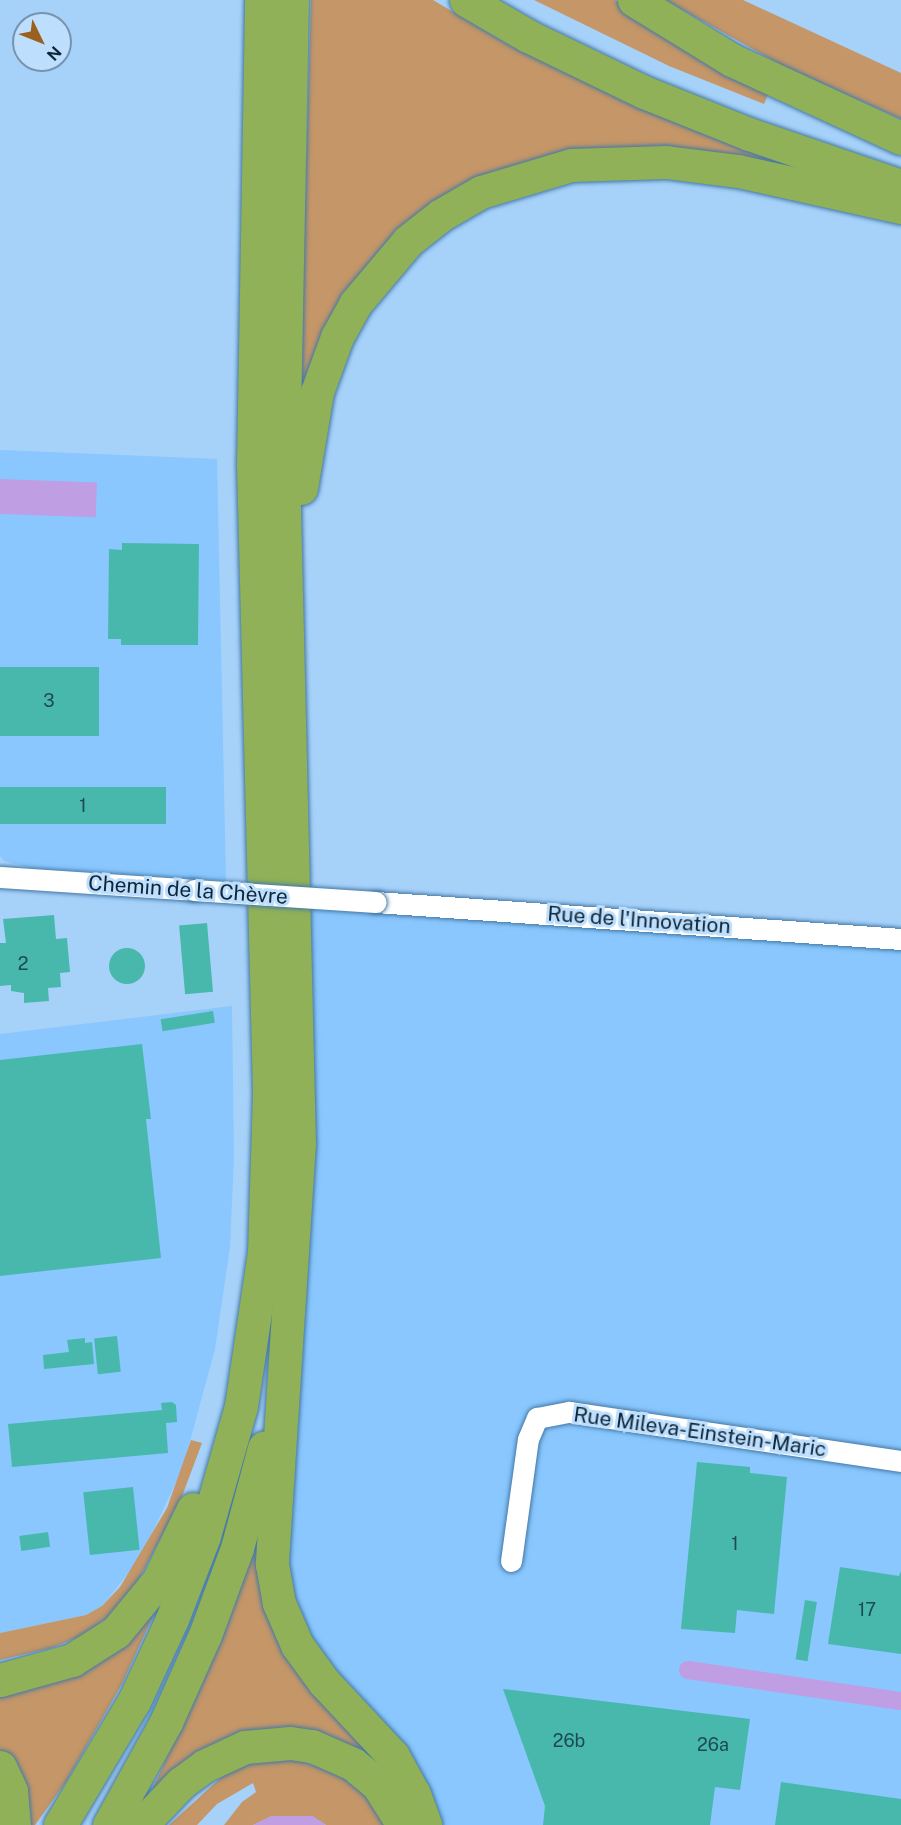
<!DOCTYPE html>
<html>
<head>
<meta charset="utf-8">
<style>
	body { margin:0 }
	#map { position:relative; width:901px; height:1825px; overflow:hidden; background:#a6d2fa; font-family:"Public Sans",sans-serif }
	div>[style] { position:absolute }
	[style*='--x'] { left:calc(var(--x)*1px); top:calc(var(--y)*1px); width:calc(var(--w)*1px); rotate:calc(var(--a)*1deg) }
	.built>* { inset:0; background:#89c7fe }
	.green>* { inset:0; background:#c59667 }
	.water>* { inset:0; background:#bf9ee3; transform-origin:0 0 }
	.canal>* { height:18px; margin:-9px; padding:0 9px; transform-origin:9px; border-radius:9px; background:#bf9ee3 }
	.building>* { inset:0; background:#48b8ad; transform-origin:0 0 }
	.round { border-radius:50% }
	.roads { filter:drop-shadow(0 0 2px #4479a6) drop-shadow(0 0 2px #4479a6) }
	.minor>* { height:21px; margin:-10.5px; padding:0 10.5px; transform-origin:10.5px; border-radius:10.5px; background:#fff }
	.motorway>* { height:33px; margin:-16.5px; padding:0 16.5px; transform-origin:16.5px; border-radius:16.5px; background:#90b157 }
	.bridges { filter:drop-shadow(0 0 2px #4479a6) drop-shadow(0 0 2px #4479a6) }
	.minor-bridge>* { height:21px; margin:-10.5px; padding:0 10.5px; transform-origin:10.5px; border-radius:10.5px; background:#fff }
	span { translate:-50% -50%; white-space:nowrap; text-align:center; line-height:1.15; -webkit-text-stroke:6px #bddefc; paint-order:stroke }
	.number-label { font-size:18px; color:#1d4a55 }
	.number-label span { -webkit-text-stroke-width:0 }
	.street-label { font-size:21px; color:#0f2638 }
	.north { position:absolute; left:12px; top:12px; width:60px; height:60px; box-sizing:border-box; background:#bddefc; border:2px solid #7794ae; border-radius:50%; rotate:133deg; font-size:16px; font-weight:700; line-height:24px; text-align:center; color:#0f2638 }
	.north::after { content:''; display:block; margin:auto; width:21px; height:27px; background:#99611d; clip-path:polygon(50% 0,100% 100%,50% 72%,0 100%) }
</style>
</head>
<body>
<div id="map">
	<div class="built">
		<i style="clip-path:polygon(0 450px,217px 459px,226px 881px,30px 868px,4px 861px,0 856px)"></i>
		<i style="clip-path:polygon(293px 897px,901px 939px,901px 1825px,425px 1825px,283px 1618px)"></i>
		<i style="clip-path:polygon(232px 1006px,234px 1159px,230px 1247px,215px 1349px,183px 1467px,141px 1557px,102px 1606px,86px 1615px,0 1633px,0 1034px)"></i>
	</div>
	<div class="green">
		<i style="clip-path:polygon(311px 0,433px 0,504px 42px,623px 100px,821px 179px,672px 155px,434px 211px,299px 412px)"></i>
		<i style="clip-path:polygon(534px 0,615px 0,770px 90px,764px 104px,669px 66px)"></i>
		<i style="clip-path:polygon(665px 0,743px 0,901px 73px,901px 119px,783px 66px)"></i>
		<i style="clip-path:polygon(191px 1440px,202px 1443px,181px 1499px,135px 1587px,111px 1615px,80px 1637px,51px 1648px,0 1660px,0 1633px,86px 1615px,102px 1606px,120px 1587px,167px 1508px)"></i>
		<i style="clip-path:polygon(260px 1528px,265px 1566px,397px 1771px,296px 1736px,148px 1799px,219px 1642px)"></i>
		<i style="clip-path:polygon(158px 1605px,122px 1684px,66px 1782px,35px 1825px,22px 1825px,0 1752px,0 1691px)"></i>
		<i style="clip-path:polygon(293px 1759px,339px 1773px,372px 1799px,387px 1825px,326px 1825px,312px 1816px,272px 1816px,253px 1825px,224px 1825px,242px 1802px,256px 1792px,253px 1783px,217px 1804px,197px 1825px,169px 1825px,228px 1771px,263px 1760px)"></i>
	</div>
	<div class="water">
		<i style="left:0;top:479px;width:97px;height:35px;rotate:2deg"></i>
		<i style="clip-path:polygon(272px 1816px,312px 1816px,326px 1825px,253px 1825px)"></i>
	</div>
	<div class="canal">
		<i style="--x:688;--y:1670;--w:215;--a:8.3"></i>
	</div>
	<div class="building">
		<i style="clip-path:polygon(122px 543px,199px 544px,198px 645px,121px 645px,121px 639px,108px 639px,109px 549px,122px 550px)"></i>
		<i style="left:0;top:667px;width:99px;height:69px"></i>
		<i style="left:0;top:787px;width:166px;height:37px"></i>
		<i style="clip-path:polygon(54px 915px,56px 939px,67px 938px,70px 972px,60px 973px,61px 987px,48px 988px,49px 1001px,24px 1003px,24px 993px,11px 991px,11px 985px,0 986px,0 943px,6px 943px,3px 919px)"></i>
		<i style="left:207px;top:923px;width:69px;height:28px;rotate:85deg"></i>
		<i class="round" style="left:109px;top:948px;width:36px;height:36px"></i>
		<i style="left:213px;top:1011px;width:12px;height:53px;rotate:81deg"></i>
		<i style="clip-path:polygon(142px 1044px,151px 1119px,146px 1119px,161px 1258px,0 1276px,0 1060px)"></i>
		<i style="left:117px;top:1336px;width:36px;height:23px;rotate:84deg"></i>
		<i style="clip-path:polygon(85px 1338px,85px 1343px,92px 1342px,94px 1364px,44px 1369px,43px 1355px,69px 1352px,67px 1340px)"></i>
		<i style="clip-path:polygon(172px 1402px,176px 1405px,177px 1422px,166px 1423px,168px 1453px,12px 1467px,8px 1424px,162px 1410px,161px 1403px)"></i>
		<i style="clip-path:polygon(697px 1462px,750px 1467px,750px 1473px,787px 1477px,774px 1614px,737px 1610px,735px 1633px,681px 1629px)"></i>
		<i style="left:133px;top:1487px;width:63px;height:50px;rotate:84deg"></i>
		<i style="left:48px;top:1532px;width:15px;height:29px;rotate:82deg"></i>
		<i style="clip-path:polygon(840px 1567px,899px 1576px,901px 1571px,901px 1654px,828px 1644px)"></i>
		<i style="left:805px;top:1600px;width:12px;height:60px;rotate:9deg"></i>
		<i style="clip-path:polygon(503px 1689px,750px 1719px,740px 1790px,715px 1787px,710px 1825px,543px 1825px,545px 1806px)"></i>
		<i style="clip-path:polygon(781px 1782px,901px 1799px,901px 1825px,775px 1825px)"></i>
	</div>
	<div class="roads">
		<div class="minor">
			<i style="--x:0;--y:877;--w:194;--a:3.8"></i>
			<i style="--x:376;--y:902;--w:526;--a:4.03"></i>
			<i style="--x:511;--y:1561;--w:123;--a:-82.1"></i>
			<i style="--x:528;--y:1439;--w:23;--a:-67"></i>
			<i style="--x:537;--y:1418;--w:33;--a:-11"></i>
			<i style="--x:569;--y:1412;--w:336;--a:8.4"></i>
		</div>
		<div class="motorway">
			<i style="--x:292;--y:0;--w:466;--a:91.1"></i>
			<i style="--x:283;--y:466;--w:677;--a:88.65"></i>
			<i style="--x:299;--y:1143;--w:422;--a:93.7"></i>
			<i style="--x:272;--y:1564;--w:40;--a:80"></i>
			<i style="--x:279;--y:1603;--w:46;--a:66.8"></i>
			<i style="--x:297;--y:1645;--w:46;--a:53.9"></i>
			<i style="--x:324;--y:1682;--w:101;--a:47"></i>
			<i style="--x:393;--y:1756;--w:43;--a:61.1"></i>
			<i style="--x:414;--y:1794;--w:33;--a:70"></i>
			<i style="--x:466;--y:0;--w:72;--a:30.1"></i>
			<i style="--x:528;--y:36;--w:129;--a:25.8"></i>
			<i style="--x:644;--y:92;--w:113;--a:21.8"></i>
			<i style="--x:749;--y:134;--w:161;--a:18.9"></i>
			<i style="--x:634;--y:0;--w:115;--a:31.5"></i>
			<i style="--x:732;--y:60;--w:186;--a:24.8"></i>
			<i style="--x:301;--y:488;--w:97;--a:-80.5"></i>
			<i style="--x:317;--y:392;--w:59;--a:-70"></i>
			<i style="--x:337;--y:337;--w:38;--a:-61"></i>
			<i style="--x:355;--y:304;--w:82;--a:-49.9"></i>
			<i style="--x:408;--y:241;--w:42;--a:-38.2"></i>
			<i style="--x:441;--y:215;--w:46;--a:-29.9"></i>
			<i style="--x:481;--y:192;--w:94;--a:-16.7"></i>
			<i style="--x:571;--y:165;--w:95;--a:-1.8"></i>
			<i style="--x:666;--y:162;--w:73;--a:7.1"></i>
			<i style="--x:738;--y:171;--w:167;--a:12.5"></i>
			<i style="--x:0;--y:1680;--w:75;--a:-15.5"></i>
			<i style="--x:72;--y:1660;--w:52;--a:-32.5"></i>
			<i style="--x:116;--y:1632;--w:66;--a:-50.5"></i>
			<i style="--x:158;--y:1581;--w:80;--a:-64.1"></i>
			<i style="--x:0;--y:1767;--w:26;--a:65"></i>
			<i style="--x:11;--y:1791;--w:34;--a:85"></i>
			<i style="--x:60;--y:1825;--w:144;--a:-59.2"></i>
			<i style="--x:134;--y:1701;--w:90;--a:-65.1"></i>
			<i style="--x:172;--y:1619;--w:89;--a:-68.9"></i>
			<i style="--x:204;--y:1536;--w:135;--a:-74.1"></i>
			<i style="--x:241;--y:1406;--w:156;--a:-81.5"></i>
			<i style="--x:264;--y:1252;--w:160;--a:-88.2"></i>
			<i style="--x:269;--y:1092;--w:627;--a:-91.46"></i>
			<i style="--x:253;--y:465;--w:465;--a:-89"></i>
			<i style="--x:109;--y:1825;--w:118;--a:-61"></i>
			<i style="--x:166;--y:1722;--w:95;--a:-65.9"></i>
			<i style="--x:205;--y:1635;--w:93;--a:-69.8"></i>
			<i style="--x:237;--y:1548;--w:104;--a:-74.9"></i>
			<i style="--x:141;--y:1825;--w:58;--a:-46.4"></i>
			<i style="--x:181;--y:1783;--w:29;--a:-36"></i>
			<i style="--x:204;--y:1766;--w:45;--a:-24.9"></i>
			<i style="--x:245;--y:1747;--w:45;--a:-5.1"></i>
			<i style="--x:290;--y:1743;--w:22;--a:8"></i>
			<i style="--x:312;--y:1746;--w:45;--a:23.7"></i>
			<i style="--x:353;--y:1764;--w:33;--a:40"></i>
			<i style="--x:378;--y:1785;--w:47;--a:58"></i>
		</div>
	</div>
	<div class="bridges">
		<div class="minor-bridge">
			<i style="--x:194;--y:890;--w:182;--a:3.8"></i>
		</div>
	</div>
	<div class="number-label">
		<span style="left:49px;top:701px">3</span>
		<span style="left:83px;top:806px">1</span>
		<span style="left:23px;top:964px">2</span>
		<span style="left:735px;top:1544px">1</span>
		<span style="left:867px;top:1610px">17</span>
		<span style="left:569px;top:1741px">26b</span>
		<span style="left:713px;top:1745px">26a</span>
	</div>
	<div class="street-label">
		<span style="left:188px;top:890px;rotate:4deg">Chemin de la Chèvre</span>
		<span style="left:639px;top:920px;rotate:4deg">Rue de l'Innovation</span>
		<span style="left:700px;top:1432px;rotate:8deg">Rue Mileva-Einstein-Maric</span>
	</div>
	<div class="north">N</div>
</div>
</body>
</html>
